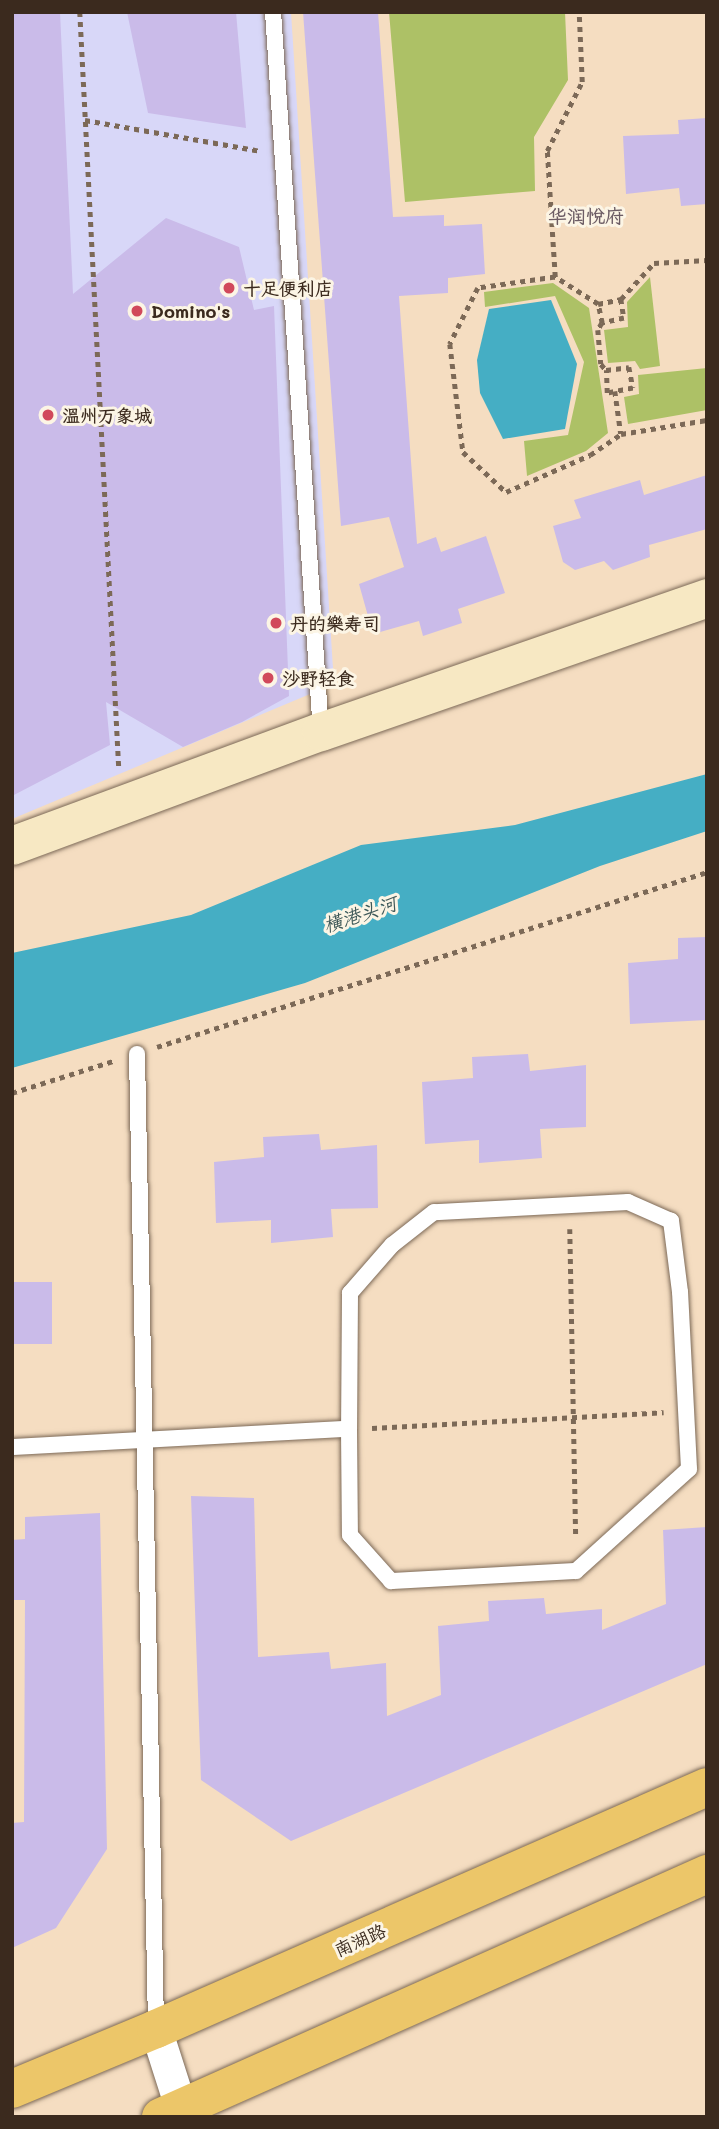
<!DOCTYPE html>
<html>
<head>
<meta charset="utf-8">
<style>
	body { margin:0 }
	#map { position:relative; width:719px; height:2129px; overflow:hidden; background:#f5ddc1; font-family:Mali,"LXGW WenKai TC",sans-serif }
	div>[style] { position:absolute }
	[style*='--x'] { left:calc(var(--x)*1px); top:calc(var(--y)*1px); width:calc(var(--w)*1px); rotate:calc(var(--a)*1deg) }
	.built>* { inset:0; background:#d8d7f8 }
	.green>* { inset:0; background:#adc166 }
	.water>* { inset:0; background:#45aec4 }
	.building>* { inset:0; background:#cabbe9; transform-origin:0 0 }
	.path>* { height:4.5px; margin-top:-2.25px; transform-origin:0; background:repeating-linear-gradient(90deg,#7c6957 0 5px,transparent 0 10px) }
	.roads { filter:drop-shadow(0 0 2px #7c6957) drop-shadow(0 0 2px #7c6957) }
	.lane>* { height:16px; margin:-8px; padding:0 8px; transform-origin:8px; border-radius:8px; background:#fff }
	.street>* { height:32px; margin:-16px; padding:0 16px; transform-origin:16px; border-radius:16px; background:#fff }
	.secondary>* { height:38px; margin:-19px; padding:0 19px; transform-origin:19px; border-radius:19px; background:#f7e8c3 }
	.primary>* { height:38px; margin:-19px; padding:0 19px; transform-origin:19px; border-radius:19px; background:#ecc669 }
	.dots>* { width:19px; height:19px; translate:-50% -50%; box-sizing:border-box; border:4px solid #fcf5e5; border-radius:50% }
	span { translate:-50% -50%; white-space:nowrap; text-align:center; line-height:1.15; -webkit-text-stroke:6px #fcf5e5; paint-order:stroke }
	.poi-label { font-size:18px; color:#3b2a1e; font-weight:700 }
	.left { translate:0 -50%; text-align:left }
	.street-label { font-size:18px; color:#3b2a1e }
	.neighbourhood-label { font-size:19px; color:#6d5d65; font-weight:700 }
	.water-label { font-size:19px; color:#3e5858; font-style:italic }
	.frame { position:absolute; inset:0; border:14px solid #3b2a1e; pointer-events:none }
</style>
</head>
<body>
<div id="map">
	<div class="built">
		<i style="clip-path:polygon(12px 12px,291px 12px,334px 684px,12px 819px)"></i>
	</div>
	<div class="green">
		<i style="clip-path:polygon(389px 12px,565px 12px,568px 80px,534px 137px,535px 191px,405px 202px)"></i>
		<i style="clip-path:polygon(650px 277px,660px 366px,640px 369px,635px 361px,608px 363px,604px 330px,628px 327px,627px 302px)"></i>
		<i style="clip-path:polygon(553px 283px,589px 308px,608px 433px,586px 451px,527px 476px,524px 441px,568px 435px,584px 362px,555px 296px,485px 307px,484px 292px)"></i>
		<i style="clip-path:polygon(707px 368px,707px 410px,628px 424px,624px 397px,639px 394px,638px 375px)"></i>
	</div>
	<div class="water">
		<i style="clip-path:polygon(551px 300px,577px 364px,565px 429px,503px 439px,480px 393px,477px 360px,489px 309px)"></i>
		<i style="clip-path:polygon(707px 774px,707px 831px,600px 866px,305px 983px,12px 1068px,12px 953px,191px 915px,361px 845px,515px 825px)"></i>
	</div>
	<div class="building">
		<i style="clip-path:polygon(12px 12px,60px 12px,73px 294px,166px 218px,239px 247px,254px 310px,274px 306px,289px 696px,242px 722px,183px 747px,106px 702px,110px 745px,12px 796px)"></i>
		<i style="clip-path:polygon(127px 12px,236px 12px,246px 128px,148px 113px)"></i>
		<i style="clip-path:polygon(303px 12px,378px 12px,393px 217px,444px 215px,444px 226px,482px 224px,485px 274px,448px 278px,448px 293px,399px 296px,417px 544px,436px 537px,441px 552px,486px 536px,505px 593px,458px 609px,462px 623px,423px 636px,419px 621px,373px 634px,359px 584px,404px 567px,389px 517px,341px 526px)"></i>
		<i style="clip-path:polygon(707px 118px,707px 204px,681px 206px,679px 188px,626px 194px,623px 136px,679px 134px,678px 120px)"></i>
		<i style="clip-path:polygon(707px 475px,707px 529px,649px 545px,650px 557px,613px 570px,604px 561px,575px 570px,563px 562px,553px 526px,581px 518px,574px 500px,640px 480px,644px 495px)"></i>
		<i style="clip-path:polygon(707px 937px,707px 1020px,630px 1024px,628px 963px,678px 959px,678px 938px)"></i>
		<i style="clip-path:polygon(528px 1054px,530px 1071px,586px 1065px,586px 1127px,540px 1129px,542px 1158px,479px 1163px,479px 1140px,425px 1144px,422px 1082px,473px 1078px,472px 1057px)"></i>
		<i style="clip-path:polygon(319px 1134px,321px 1150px,377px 1145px,378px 1208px,331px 1209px,333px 1237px,271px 1243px,271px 1220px,216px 1223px,214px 1162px,264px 1157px,263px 1137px)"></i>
		<i style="left:52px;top:1282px;width:62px;height:40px;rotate:90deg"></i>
		<i style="clip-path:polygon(191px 1496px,254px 1498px,258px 1657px,329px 1652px,331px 1669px,386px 1663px,387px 1716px,441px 1695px,438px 1626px,489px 1621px,488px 1601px,544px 1598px,546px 1614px,602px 1609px,602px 1630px,666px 1604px,663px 1530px,707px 1527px,707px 1664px,291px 1841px,201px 1780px)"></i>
		<i style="clip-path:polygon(100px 1513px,107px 1849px,56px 1928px,12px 1948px,12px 1823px,24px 1822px,25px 1600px,12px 1600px,12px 1540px,25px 1539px,25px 1517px)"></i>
	</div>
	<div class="path">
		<i style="--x:80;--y:12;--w:759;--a:87.05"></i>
		<i style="--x:85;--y:120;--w:178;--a:10"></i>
		<i style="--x:555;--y:277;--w:126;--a:-93.6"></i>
		<i style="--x:547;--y:151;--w:77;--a:-63.1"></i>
		<i style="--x:582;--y:82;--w:70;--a:-92.5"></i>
		<i style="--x:621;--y:299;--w:19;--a:81"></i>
		<i style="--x:624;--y:318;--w:23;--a:167"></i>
		<i style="--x:602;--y:323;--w:19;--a:-102"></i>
		<i style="--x:598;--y:304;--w:24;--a:-12"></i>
		<i style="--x:621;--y:299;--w:49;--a:-47.5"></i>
		<i style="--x:654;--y:263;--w:53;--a:-3.2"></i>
		<i style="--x:598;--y:304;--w:51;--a:-147.9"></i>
		<i style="--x:555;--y:277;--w:78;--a:171.9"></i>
		<i style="--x:478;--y:288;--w:63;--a:116.6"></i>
		<i style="--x:450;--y:344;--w:109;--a:83.1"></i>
		<i style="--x:463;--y:452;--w:59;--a:42.9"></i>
		<i style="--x:506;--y:492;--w:92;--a:-23.8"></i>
		<i style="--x:590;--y:455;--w:37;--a:-34"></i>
		<i style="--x:602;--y:323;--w:8;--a:120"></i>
		<i style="--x:598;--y:330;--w:34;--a:85"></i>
		<i style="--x:601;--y:364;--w:8;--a:50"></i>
		<i style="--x:606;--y:370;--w:23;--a:-7"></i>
		<i style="--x:629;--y:367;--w:21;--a:79"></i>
		<i style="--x:633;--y:388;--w:26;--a:169"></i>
		<i style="--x:607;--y:393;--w:23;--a:-92"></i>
		<i style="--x:615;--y:391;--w:43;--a:82.1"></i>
		<i style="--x:621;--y:434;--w:87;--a:-9.2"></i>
		<i style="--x:157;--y:1047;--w:577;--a:-17.65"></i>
		<i style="--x:12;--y:1093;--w:109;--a:-17.6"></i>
		<i style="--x:570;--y:1229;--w:309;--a:88.9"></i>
		<i style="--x:372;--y:1428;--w:292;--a:-3.1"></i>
	</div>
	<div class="roads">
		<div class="lane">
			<i style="--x:273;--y:12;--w:722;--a:86.19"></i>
			<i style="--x:137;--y:1054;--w:973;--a:88.88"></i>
			<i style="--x:12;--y:1447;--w:337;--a:-3.1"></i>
			<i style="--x:349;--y:1429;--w:106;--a:89.5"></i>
			<i style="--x:350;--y:1535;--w:62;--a:48.3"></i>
			<i style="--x:391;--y:1581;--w:185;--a:-3.1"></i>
			<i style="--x:576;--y:1571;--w:152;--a:-42.1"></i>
			<i style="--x:689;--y:1469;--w:177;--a:-92.9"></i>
			<i style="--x:680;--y:1292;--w:72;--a:-97.2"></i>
			<i style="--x:671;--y:1221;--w:47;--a:-156.2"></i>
			<i style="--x:628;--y:1202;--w:194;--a:177"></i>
			<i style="--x:434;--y:1212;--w:53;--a:141.8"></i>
			<i style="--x:392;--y:1245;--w:64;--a:131.2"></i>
			<i style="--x:350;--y:1293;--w:136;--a:90.4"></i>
		</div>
		<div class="street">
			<i style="--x:156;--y:2029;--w:92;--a:72.3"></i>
		</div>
		<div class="secondary">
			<i style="--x:12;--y:846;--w:329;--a:-20.3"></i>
			<i style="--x:321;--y:732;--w:409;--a:-19.1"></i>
		</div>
		<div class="primary">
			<i style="--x:12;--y:2089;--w:156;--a:-22.6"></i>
			<i style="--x:156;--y:2029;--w:602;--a:-23.71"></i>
			<i style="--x:161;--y:2117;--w:598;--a:-23.99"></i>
		</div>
	</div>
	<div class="dots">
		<i style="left:229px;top:288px;background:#d1495b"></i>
		<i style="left:137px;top:311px;background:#d1495b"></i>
		<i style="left:48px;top:415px;background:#d1495b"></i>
		<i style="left:276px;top:623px;background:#d1495b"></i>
		<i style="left:268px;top:678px;background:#d1495b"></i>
	</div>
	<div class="poi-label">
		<span class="left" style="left:243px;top:288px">十足便利店</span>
		<span class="left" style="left:151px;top:311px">Domino's</span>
		<span class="left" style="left:62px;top:415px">温州万象城</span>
		<span class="left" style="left:290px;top:623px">丹的樂寿司</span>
		<span class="left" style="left:282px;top:678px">沙野轻食</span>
	</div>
	<div class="street-label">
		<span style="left:360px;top:1940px;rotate:-24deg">南湖路</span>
	</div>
	<div class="neighbourhood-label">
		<span style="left:586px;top:216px">华润悦府</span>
	</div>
	<div class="water-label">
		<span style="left:360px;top:914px;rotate:-18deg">横港头河</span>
	</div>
	<div class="frame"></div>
</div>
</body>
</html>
